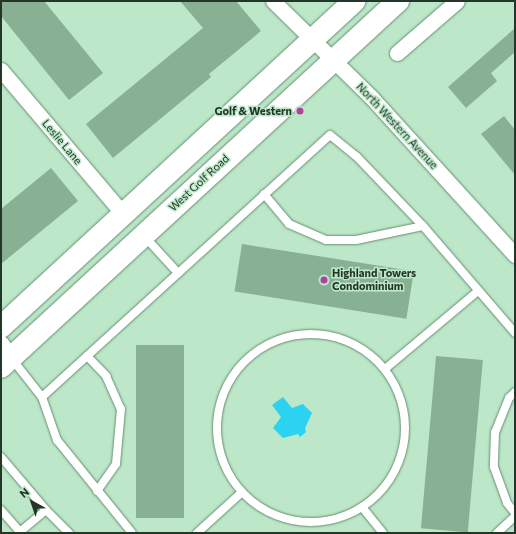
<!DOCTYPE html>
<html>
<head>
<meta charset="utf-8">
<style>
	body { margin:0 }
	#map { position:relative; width:516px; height:534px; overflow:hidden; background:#bce7c8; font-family:Commissioner,sans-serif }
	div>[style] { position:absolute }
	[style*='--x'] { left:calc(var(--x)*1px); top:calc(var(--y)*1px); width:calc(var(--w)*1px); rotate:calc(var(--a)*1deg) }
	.water>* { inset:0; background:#2cd3f1 }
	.building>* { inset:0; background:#88b194; transform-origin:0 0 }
	.roads { filter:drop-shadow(0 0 1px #668e72) drop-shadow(0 0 1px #668e72) }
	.lane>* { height:8px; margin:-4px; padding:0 4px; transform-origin:4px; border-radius:4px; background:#fff }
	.lane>.ring { margin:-4px; padding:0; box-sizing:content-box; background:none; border:8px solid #fff; border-radius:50% }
	.street>* { height:15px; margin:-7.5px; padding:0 7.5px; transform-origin:7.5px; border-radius:7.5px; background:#fff }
	.primary>* { height:22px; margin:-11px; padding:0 11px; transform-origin:11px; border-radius:11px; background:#fff }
	.dots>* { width:11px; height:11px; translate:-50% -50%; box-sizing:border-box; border:2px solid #bce7c8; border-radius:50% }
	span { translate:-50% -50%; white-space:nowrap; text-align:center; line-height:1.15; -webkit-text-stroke:3px #bce7c8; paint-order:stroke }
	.poi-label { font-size:11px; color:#243529; font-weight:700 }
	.right { translate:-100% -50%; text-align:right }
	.left { translate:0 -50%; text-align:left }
	.street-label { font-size:11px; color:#243529 }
	.frame { position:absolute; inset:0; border:2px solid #243529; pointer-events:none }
	.north { position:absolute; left:12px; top:482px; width:40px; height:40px; -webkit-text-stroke:3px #bce7c8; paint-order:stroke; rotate:320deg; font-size:11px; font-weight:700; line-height:16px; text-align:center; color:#243529 }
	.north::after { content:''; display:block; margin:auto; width:14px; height:18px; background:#243529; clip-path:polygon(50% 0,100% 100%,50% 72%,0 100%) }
</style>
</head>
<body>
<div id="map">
	<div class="water">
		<i style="clip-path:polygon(283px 397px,292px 408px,303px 404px,312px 413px,305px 428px,306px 432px,300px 437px,298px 434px,283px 438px,273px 428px,281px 417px,272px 405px)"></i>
	</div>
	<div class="building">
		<i style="clip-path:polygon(1px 1px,44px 1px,103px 73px,69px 100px,1px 16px)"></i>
		<i style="clip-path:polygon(180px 1px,236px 1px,261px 31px,209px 74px,211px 77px,113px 158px,86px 124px,203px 28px)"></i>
		<i style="clip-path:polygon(515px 28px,515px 52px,491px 73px,497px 81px,466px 108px,448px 87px)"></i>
		<i style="clip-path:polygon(504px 116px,515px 130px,515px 175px,481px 134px)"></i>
		<i style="clip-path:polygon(51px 168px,78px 201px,1px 264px,1px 209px)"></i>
		<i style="left:242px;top:244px;width:174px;height:48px;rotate:9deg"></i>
		<i style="left:136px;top:345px;width:48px;height:173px"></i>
		<i style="left:436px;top:356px;width:47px;height:173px;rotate:5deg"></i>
	</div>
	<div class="roads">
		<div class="lane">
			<i style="--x:264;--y:194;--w:39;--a:50"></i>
			<i style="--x:289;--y:224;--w:40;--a:23.4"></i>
			<i style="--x:326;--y:240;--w:30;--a:0"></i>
			<i style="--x:356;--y:240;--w:68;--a:-11.8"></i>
			<i style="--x:145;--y:237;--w:49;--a:47.5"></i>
			<i class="ring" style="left:217px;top:334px;width:180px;height:180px"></i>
			<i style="--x:87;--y:356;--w:28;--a:46"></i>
			<i style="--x:106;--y:376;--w:36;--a:66"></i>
			<i style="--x:121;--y:409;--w:55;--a:95.2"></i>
			<i style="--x:116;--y:464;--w:33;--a:125"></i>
			<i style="--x:12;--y:359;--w:48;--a:51.7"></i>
			<i style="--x:42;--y:397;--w:46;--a:70.8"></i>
			<i style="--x:57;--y:440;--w:119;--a:51.1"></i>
			<i style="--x:385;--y:369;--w:121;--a:-40"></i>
			<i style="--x:515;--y:392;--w:8;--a:135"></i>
			<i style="--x:509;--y:398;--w:37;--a:112"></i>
			<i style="--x:495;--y:432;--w:35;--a:92"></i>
			<i style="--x:494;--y:467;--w:38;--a:70"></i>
			<i style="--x:507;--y:503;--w:13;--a:51"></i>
			<i style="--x:42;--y:397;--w:389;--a:-42.3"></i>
			<i style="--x:330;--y:135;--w:35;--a:39"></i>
			<i style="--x:357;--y:157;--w:95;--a:46.3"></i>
			<i style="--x:423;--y:226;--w:141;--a:49.3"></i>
			<i style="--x:1;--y:457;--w:70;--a:49.7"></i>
			<i style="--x:46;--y:510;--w:35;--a:140"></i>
			<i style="--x:362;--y:507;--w:33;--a:51"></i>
			<i style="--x:1;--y:510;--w:29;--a:49"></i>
			<i style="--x:46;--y:510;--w:33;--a:45"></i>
			<i style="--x:197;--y:533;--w:61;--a:-42.3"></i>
			<i style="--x:497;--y:533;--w:25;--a:-43"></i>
		</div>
		<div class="street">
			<i style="--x:273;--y:1;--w:137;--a:44.4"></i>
			<i style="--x:371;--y:97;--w:214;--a:47.7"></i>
			<i style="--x:397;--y:53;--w:79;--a:-40.9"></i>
			<i style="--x:1;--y:70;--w:189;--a:49.7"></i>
			<i style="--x:1;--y:343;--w:17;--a:54"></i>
		</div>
		<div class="primary">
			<i style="--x:1;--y:327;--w:481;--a:-42.7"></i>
			<i style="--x:1;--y:367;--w:540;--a:-42.67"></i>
		</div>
	</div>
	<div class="dots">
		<i style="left:300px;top:111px;background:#af419f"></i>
		<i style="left:324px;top:280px;background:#af419f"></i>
	</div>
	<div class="poi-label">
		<span class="right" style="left:292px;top:111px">Golf &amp; Western</span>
		<span class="left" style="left:332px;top:280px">Highland Towers<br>Condominium</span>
	</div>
	<div class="street-label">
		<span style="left:397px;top:126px;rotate:47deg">North Western Avenue</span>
		<span style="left:62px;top:142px;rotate:50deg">Leslie Lane</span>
		<span style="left:199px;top:183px;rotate:-43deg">West Golf Road</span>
	</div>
	<div class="frame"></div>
	<div class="north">N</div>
</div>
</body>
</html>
